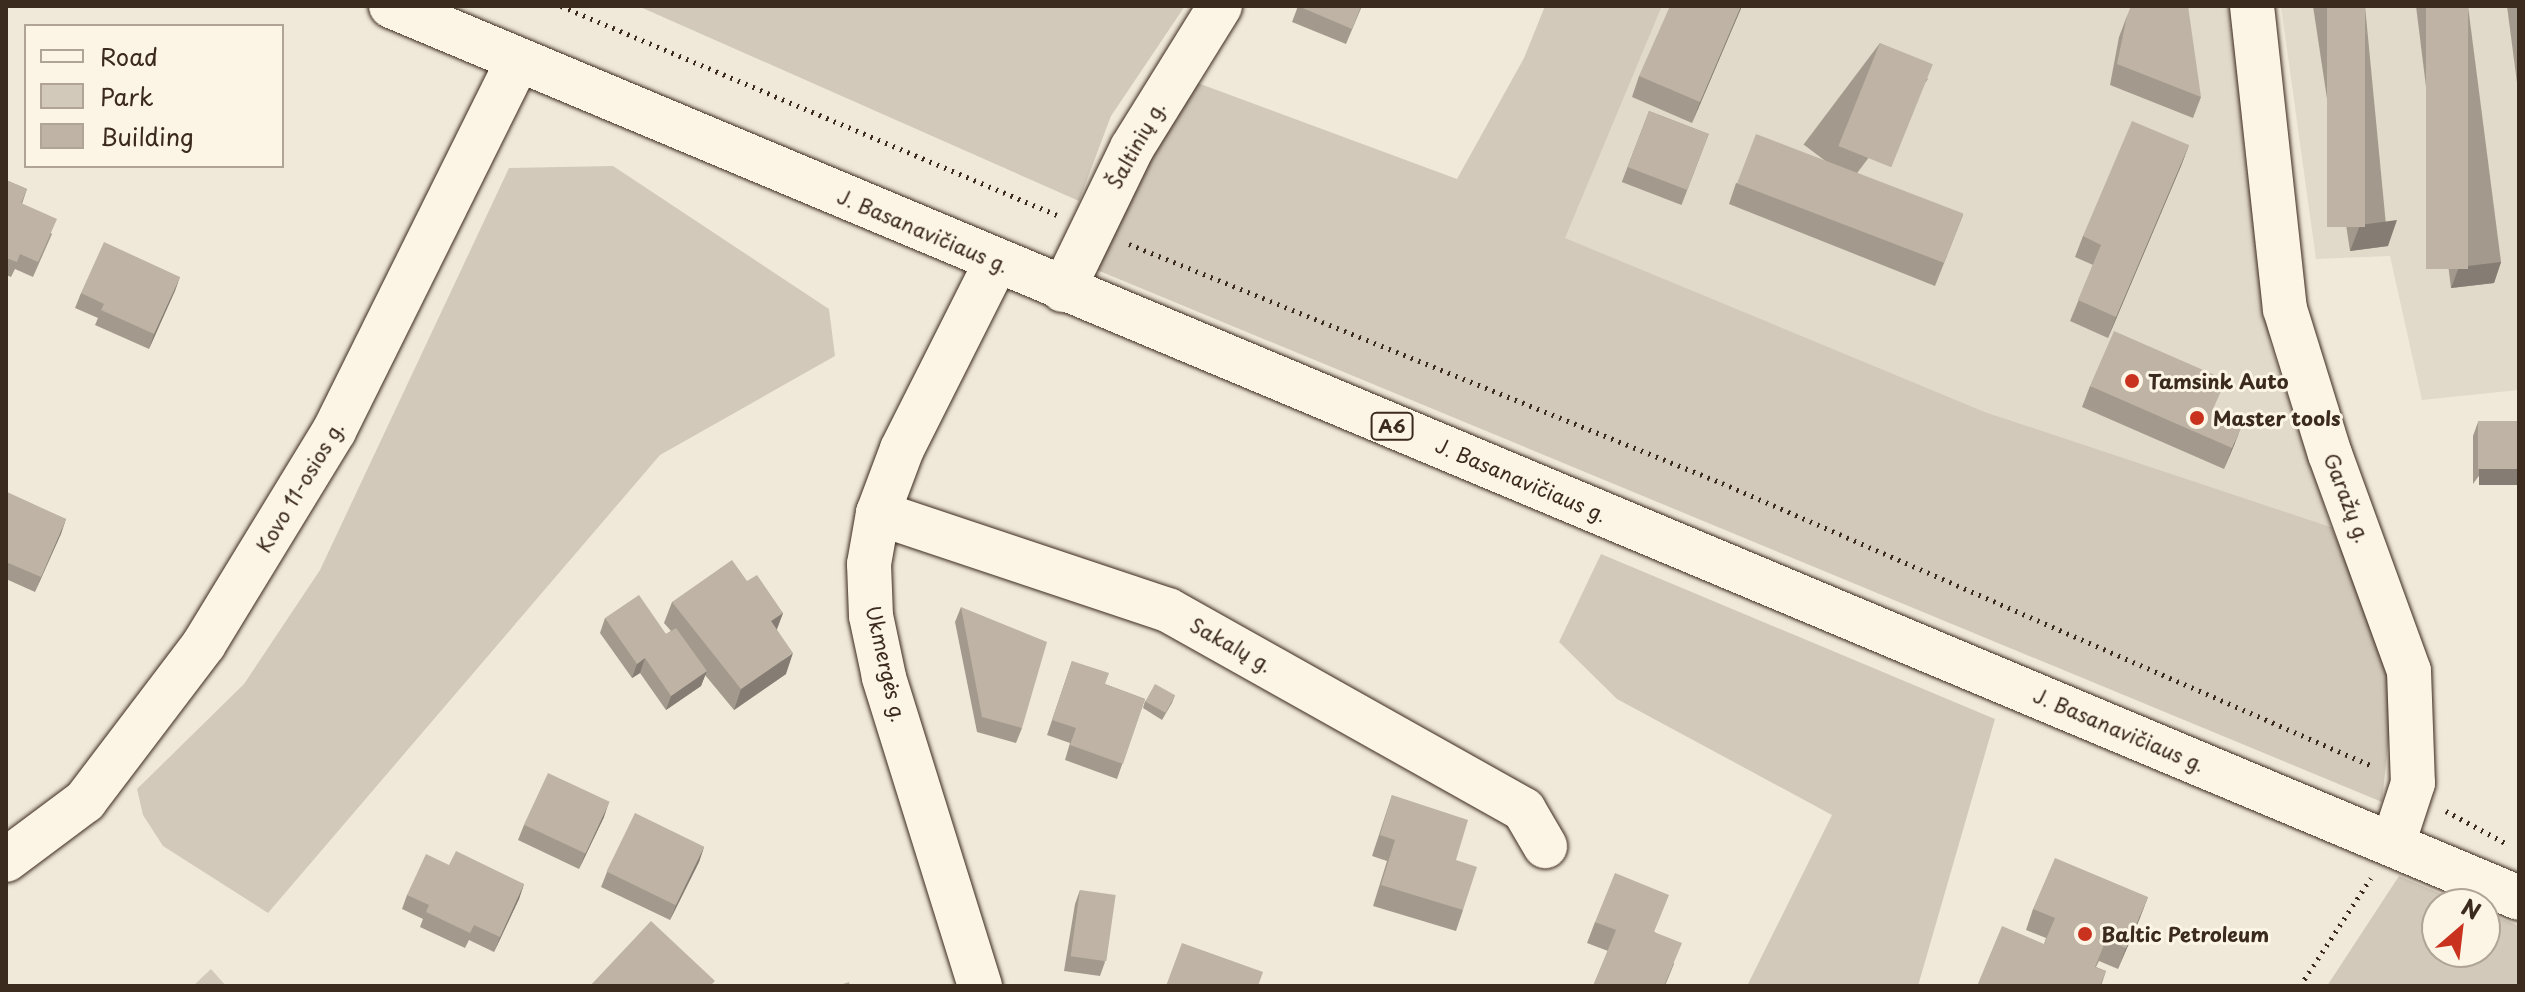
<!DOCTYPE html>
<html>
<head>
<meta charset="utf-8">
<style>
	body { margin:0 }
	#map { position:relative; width:2525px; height:992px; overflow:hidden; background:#f0e9d9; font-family:"Playpen Sans",sans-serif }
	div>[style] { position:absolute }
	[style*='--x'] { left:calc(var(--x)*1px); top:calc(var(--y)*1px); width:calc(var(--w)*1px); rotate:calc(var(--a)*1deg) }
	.built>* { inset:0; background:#e1d9c9 }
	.green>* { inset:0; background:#d2c9ba }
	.path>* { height:5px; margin-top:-2.5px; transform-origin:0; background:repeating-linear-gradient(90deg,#3b2a1e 0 2px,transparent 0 8px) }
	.roads { filter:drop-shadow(0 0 2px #3b2a1e) drop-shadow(0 0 2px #3b2a1e) }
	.street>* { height:44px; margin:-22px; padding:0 22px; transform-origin:22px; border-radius:22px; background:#fcf5e5 }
	.highway>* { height:44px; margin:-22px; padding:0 22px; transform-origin:22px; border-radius:22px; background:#fcf5e5 }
	.wall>* { inset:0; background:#a39a8d; transform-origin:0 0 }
	.shaded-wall>* { inset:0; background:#857d73; transform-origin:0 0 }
	.building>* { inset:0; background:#beb3a4; transform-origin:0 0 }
	.dots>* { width:22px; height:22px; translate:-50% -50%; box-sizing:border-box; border:4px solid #fcf5e5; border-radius:50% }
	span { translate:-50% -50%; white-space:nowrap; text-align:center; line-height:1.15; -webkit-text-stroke:6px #fcf5e5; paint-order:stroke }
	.shield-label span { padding:2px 6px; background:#fcf5e5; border:2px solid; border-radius:6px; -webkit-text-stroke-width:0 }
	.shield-label { font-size:18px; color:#3b2a1e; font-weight:700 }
	.street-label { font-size:20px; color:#3b2a1e }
	.poi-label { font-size:20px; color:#3b2a1e; font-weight:700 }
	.left { translate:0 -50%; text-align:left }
	.frame { position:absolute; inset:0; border:8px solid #3b2a1e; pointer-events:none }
	.legend { position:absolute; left:24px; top:24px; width:260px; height:144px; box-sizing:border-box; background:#fcf5e5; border:2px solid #afa495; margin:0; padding:10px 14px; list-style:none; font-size:24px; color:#3b2a1e }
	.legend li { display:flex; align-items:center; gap:16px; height:40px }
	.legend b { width:40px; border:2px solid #afa495 }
	.north { position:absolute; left:2421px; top:888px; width:80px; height:80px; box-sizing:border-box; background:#fcf5e5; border:2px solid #afa495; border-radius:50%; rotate:28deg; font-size:22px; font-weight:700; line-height:32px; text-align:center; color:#3b2a1e }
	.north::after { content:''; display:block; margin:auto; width:28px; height:36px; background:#c8321e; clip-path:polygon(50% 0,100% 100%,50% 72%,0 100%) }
</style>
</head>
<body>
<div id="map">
	<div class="built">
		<i style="clip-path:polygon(1662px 6px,2238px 6px,2244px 146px,2270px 343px,2331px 527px,1985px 412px,1564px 238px)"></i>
		<i style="clip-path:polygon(2281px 6px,2519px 6px,2519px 390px,2422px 400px,2390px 256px,2316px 259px)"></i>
	</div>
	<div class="green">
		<i style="clip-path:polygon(638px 6px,1185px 6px,1111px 116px,1079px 201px)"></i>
		<i style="clip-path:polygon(1545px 6px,1662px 6px,1565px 238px,1985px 412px,2331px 527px,2396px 670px,2382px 802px,1097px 270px,1116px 213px,1187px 79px,1457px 179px,1524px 58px)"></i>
		<i style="clip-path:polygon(613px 166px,829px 309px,835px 356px,660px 455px,268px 913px,163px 846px,143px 815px,137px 789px,244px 684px,320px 570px,509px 168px)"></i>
		<i style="clip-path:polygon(1601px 554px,1995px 719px,1918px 986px,1747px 986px,1832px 815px,1617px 699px,1559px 642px)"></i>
		<i style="clip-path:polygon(2399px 876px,2465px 904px,2437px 904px,2437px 952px,2485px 952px,2485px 912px,2519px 926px,2519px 986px,2327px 986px)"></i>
		<i style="clip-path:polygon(211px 969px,226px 986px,193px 986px)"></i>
	</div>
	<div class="path">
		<i style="--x:561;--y:6;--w:538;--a:22.85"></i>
		<i style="--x:1129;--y:244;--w:639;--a:21.95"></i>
		<i style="--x:1722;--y:483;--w:707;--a:23.52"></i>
		<i style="--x:2446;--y:811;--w:69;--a:28.4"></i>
		<i style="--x:2300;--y:986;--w:129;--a:-56.7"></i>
	</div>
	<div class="roads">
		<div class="street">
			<i style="--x:2252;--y:6;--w:305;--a:83.8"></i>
			<i style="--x:2285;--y:309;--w:152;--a:72.8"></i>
			<i style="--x:2330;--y:454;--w:231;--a:70"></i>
			<i style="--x:2409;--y:671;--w:112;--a:88"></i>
			<i style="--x:2413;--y:783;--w:64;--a:108.2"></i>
			<i style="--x:1063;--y:290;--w:158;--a:-64.1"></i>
			<i style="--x:1132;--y:148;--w:167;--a:-58.2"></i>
			<i style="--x:878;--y:513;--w:306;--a:18.5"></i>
			<i style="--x:1168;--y:610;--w:408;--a:29.3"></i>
			<i style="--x:1524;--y:810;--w:42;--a:59.7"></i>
			<i style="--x:6;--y:860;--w:99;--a:-36.8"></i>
			<i style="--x:85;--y:801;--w:197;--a:-52.8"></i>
			<i style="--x:204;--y:644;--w:250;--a:-58.6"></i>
			<i style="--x:334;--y:431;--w:414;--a:-63.6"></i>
			<i style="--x:980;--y:986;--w:324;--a:-107.3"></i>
			<i style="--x:884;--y:677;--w:62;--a:-102"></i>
			<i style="--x:871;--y:616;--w:52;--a:-92.2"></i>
			<i style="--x:869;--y:564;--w:52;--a:-80"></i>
			<i style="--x:878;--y:513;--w:68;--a:-69.4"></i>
			<i style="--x:902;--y:449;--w:209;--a:-63.3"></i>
		</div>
		<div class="highway">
			<i style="--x:391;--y:6;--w:2307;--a:22.74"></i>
		</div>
	</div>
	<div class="wall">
		<i style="clip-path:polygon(1298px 6px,1362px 6px,1346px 44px,1292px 22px)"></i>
		<i style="clip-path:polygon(1742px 6px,1692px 123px,1632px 97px,1639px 76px)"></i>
		<i style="clip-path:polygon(2313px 6px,2365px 6px,2388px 246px,2350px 251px)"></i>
		<i style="clip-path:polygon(2416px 6px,2468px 6px,2501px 262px,2494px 283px,2451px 288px)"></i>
		<i style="clip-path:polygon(2507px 6px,2519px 6px,2519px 98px)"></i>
		<i style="clip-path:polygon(2127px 16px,2201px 97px,2193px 118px,2110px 85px,2119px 37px)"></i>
		<i style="left:1880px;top:43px;width:60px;height:127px;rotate:37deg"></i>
		<i style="left:1649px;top:111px;width:64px;height:76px;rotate:21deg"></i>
		<i style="clip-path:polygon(2189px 145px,2181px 166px,2108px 338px,2070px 321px,2093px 265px,2075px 257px,2083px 236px)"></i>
		<i style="clip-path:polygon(6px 180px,27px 189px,22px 204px,52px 234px,33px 277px,15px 269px,11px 277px,6px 275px)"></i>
		<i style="clip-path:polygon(1736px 183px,1963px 215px,1935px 286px,1729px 204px)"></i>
		<i style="clip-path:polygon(180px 277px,149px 349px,95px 325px,98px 318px,75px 308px,81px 293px)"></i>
		<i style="clip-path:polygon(2090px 386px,2215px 410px,2235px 443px,2224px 469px,2082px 407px)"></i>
		<i style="clip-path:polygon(2519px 421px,2473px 484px,2473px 436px,2478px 422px)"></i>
		<i style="clip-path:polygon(6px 494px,66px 519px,35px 592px,6px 579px)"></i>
		<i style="clip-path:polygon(747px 581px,783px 613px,777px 629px,786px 674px,734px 710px,705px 675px,701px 686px,666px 710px,640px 673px,632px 678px,600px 633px,605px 618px,666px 634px,671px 631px,664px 623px,672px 602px)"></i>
		<i style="clip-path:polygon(961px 607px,1022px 728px,1016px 743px,977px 732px,955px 622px)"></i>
		<i style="clip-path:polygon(1072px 661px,1105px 684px,1145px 699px,1117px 779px,1065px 760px,1070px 743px,1047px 735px)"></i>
		<i style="clip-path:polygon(1175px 695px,1172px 703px,1162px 720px,1143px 708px,1145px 701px)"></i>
		<i style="clip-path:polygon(1392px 795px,1463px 910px,1456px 931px,1373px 906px,1387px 861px,1372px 856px)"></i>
		<i style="clip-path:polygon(604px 817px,579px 869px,518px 840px,524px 825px)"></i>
		<i style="clip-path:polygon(704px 847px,699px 862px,670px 920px,601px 887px,607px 872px)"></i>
		<i style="clip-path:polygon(449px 865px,524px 884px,519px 899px,494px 952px,469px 940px,465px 948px,420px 927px,423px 919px,402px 909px,407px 895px)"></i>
		<i style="clip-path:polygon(1080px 890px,1105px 962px,1100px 976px,1064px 971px,1075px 904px)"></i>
		<i style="clip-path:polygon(2148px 897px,2118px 969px,2099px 961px,2096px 967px,2106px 971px,2101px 986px,1977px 986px,2044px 944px,2046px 938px,2026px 930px,2033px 909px)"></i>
		<i style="clip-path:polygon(1595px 922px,1655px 932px,1674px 964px,1665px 986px,1593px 986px,1608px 951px,1587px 943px)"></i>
	</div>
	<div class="shaded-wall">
		<i style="clip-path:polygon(1741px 6px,1742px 6px,1692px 123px,1700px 102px)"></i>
		<i style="clip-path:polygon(2189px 145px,2181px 166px,2108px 338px,2116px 317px)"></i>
		<i style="clip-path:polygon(2397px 220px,2388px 246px,2350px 251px,2360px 225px)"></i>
		<i style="clip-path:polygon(2501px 262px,2494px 283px,2451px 288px,2459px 267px)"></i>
		<i style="clip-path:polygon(180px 277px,175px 291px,149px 349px,154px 334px)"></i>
		<i style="clip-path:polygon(2243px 422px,2235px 443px,2224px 469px,2232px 448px)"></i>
		<i style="left:2479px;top:469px;width:40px;height:16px"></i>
		<i style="clip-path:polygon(66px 519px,61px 534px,35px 592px,41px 577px)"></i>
		<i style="clip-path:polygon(783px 613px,775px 634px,771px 621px)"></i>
		<i style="clip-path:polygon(793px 653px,786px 674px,734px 710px,741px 689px)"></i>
		<i style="clip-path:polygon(645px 658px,640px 673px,632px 678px,637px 664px)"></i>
		<i style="clip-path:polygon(707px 671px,701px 686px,666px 710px,671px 696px)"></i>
		<i style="clip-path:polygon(609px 802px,604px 817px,579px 869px,585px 854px)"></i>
		<i style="clip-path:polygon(704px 847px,699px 862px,670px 920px,676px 905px)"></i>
		<i style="clip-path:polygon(524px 884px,519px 899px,494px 952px,500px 937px)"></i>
		<i style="clip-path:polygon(2148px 897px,2140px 918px,2118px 969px,2126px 948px)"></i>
	</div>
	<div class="building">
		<i style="clip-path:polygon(1298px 6px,1361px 6px,1352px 29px)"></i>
		<i style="clip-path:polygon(1670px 6px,1741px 6px,1700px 102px,1639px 76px)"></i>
		<i style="clip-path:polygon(2131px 6px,2188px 6px,2201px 97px,2117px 64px,2127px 16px)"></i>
		<i style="left:2327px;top:6px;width:38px;height:221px"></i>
		<i style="left:2426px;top:6px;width:42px;height:263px"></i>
		<i style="left:1880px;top:43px;width:57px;height:111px;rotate:22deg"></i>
		<i style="left:1649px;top:111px;width:64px;height:60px;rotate:21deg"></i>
		<i style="clip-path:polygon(2132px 121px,2189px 145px,2116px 317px,2078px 300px,2101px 245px,2083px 236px)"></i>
		<i style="left:1756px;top:134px;width:222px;height:53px;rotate:21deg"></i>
		<i style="clip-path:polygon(6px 180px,27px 189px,21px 203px,57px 219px,38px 262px,20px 254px,17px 262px,6px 258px)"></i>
		<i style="clip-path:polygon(104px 242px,180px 277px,154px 334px,101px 310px,104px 304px,81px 293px)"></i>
		<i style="clip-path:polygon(2114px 331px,2226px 380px,2213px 409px,2243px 422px,2232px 448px,2090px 386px)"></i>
		<i style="left:2519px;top:421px;width:48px;height:41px;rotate:90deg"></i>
		<i style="clip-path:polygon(7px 492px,66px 519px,41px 577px,6px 562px)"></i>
		<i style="clip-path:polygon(732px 560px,747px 581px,757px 575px,783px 613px,771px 621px,793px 653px,741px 689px,672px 602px)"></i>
		<i style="clip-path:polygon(639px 595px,666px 634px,676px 628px,707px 671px,671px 696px,645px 658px,637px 664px,605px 618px)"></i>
		<i style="clip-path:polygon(961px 607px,1047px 642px,1022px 728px,982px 717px)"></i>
		<i style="clip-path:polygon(1072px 661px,1109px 673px,1105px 684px,1145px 699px,1123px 764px,1070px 745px,1076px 728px,1052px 720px)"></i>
		<i style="left:1155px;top:684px;width:23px;height:20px;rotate:29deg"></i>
		<i style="left:548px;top:773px;width:68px;height:57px;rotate:25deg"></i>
		<i style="clip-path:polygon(1392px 795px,1468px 820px,1456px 860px,1477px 867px,1463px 910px,1381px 885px,1395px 840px,1380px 835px)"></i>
		<i style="left:635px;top:813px;width:77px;height:65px;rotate:26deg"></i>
		<i style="clip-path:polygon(456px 851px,524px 884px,500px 937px,474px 925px,470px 933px,426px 912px,429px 905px,407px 895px,426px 854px,449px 865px)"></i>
		<i style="clip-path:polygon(2055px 858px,2148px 897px,2126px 948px,2106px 940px,2095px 967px,2106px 971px,2100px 986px,1977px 986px,2002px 926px,2044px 944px,2055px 918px,2033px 909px)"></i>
		<i style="clip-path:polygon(1615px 873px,1669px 895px,1654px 932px,1682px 943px,1664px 986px,1593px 986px,1616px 930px,1595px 922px)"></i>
		<i style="left:1080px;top:890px;width:36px;height:67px;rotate:8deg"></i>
		<i style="clip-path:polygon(651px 921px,715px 981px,710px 986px,590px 986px)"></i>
		<i style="clip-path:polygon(1182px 943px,1263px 972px,1258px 986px,1166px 986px)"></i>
		<i style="clip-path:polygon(849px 982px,850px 986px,837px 986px)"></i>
	</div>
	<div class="dots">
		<i style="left:2132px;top:381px;background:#c8321e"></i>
		<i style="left:2197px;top:418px;background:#c8321e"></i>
		<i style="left:2085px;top:934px;background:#c8321e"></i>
	</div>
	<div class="shield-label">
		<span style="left:1392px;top:426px">A6</span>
	</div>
	<div class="street-label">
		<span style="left:1136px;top:145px;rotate:-61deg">Šaltinių g.</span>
		<span style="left:923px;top:231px;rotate:23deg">J. Basanavičiaus g.</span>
		<span style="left:1521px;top:480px;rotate:23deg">J. Basanavičiaus g.</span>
		<span style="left:300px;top:487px;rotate:-59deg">Kovo 11-osios g.</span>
		<span style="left:2347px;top:498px;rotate:69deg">Garažų g.</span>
		<span style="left:1231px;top:645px;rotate:29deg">Sakalų g.</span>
		<span style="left:886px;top:664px;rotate:77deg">Ukmergės g.</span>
		<span style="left:2119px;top:730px;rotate:23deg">J. Basanavičiaus g.</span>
	</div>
	<div class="poi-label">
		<span class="left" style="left:2148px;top:381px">Tamsink Auto</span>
		<span class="left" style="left:2213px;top:418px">Master tools</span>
		<span class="left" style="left:2101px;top:934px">Baltic Petroleum</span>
	</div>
	<div class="frame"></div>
	<ul class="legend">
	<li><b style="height:10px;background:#fcf5e5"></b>Road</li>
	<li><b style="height:22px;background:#d2c9ba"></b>Park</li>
	<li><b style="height:22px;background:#beb3a4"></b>Building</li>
	</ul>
	<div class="north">N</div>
</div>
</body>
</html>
